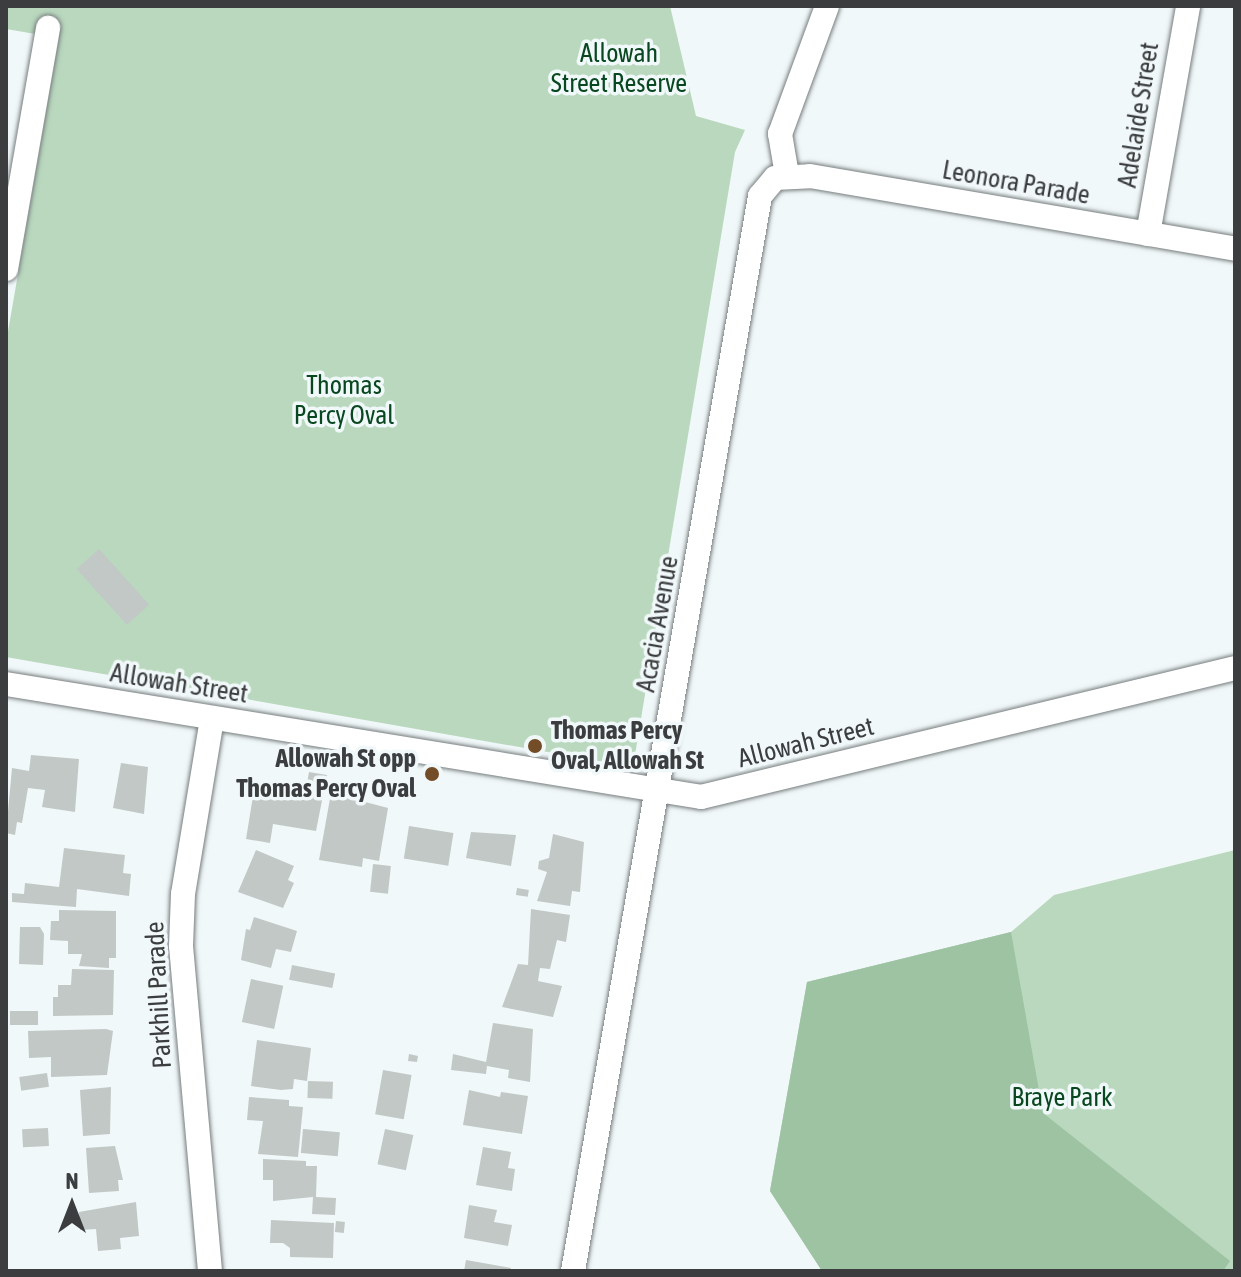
<!DOCTYPE html>
<html>
<head>
<meta charset="utf-8">
<style>
	body { margin:0 }
	#map { position:relative; width:1241px; height:1277px; overflow:hidden; background:#f1f8f9; font-family:"Asap Condensed",sans-serif }
	div>[style] { position:absolute }
	[style*='--x'] { left:calc(var(--x)*1px); top:calc(var(--y)*1px); width:calc(var(--w)*1px); rotate:calc(var(--a)*1deg) }
	.green>* { inset:0; background:#b9d8be }
	.forest>* { inset:0; background:#9dc3a3 }
	.building>* { inset:0; background:#c1c8c6; transform-origin:0 0 }
	.roads { filter:drop-shadow(0 0 2px #777d7e) drop-shadow(0 0 2px #777d7e) }
	.minor>* { height:24px; margin:-12px; padding:0 12px; transform-origin:12px; border-radius:12px; background:#fff }
	.dots>* { width:22px; height:22px; translate:-50% -50%; box-sizing:border-box; border:4px solid #f1f8f9; border-radius:50% }
	span { translate:-50% -50%; white-space:nowrap; text-align:center; line-height:1.15; -webkit-text-stroke:7px #f1f8f9; paint-order:stroke }
	.park-label { font-size:26px; color:#08471f }
	.street-label { font-size:26px; color:#3b3d3e }
	.poi-label { font-size:26px; color:#3b3d3e; font-weight:700 }
	.left { translate:0 -50%; text-align:left }
	.right { translate:-100% -50%; text-align:right }
	.frame { position:absolute; inset:0; border:8px solid #3b3d3e; pointer-events:none }
	.north { position:absolute; left:32px; top:1165px; width:80px; height:80px; -webkit-text-stroke:6px #f1f8f9; paint-order:stroke; rotate:0deg; font-size:22px; font-weight:700; line-height:32px; text-align:center; color:#3b3d3e }
	.north::after { content:''; display:block; margin:auto; width:28px; height:36px; background:#3b3d3e; clip-path:polygon(50% 0,100% 100%,50% 72%,0 100%) }
</style>
</head>
<body>
<div id="map">
	<div class="green">
		<i style="clip-path:polygon(6px 6px,670px 6px,696px 116px,745px 130px,735px 152px,633px 767px,6px 657px,6px 343px,59px 38px,6px 29px)"></i>
		<i style="clip-path:polygon(1235px 850px,1235px 1271px,822px 1271px,770px 1191px,807px 982px,1011px 932px,1054px 895px)"></i>
	</div>
	<div class="forest">
		<i style="clip-path:polygon(1011px 932px,1043px 1113px,1230px 1261px,1223px 1271px,822px 1271px,770px 1191px,807px 982px)"></i>
	</div>
	<div class="building">
		<i style="left:99px;top:549px;width:75px;height:30px;rotate:48deg"></i>
		<i style="clip-path:polygon(31px 755px,79px 759px,75px 812px,42px 807px,45px 790px,28px 788px,22px 823px,17px 822px,15px 835px,6px 833px,12px 768px,29px 771px)"></i>
		<i style="clip-path:polygon(121px 763px,148px 767px,144px 814px,113px 808px)"></i>
		<i style="clip-path:polygon(309px 772px,327px 775px,316px 831px,273px 824px,270px 843px,246px 839px,255px 784px,306px 789px)"></i>
		<i style="clip-path:polygon(331px 793px,388px 808px,379px 861px,363px 858px,362px 867px,319px 860px)"></i>
		<i style="left:409px;top:826px;width:45px;height:33px;rotate:9deg"></i>
		<i style="clip-path:polygon(471px 832px,516px 835px,511px 866px,466px 858px)"></i>
		<i style="clip-path:polygon(553px 834px,584px 842px,580px 892px,572px 891px,570px 906px,537px 901px,547px 872px,538px 869px,539px 861px,549px 858px)"></i>
		<i style="clip-path:polygon(64px 848px,125px 855px,123px 873px,131px 874px,129px 896px,77px 889px,76px 907px,12px 902px,12px 893px,24px 894px,25px 883px,59px 887px)"></i>
		<i style="clip-path:polygon(256px 850px,294px 866px,288px 880px,294px 883px,283px 908px,238px 892px)"></i>
		<i style="left:373px;top:864px;width:18px;height:28px;rotate:6deg"></i>
		<i style="left:517px;top:888px;width:12px;height:7px;rotate:9deg"></i>
		<i style="clip-path:polygon(531px 909px,570px 915px,566px 942px,557px 940px,550px 969px,540px 968px,538px 981px,562px 986px,553px 1017px,502px 1007px,518px 964px,528px 965px)"></i>
		<i style="clip-path:polygon(59px 910px,116px 911px,116px 958px,109px 958px,109px 968px,79px 966px,82px 954px,68px 954px,68px 941px,50px 940px,51px 921px,59px 921px)"></i>
		<i style="clip-path:polygon(254px 917px,297px 931px,291px 952px,276px 949px,271px 968px,241px 960px,246px 929px,250px 930px)"></i>
		<i style="clip-path:polygon(20px 927px,40px 927px,44px 934px,43px 965px,19px 964px)"></i>
		<i style="left:292px;top:965px;width:44px;height:15px;rotate:11deg"></i>
		<i style="clip-path:polygon(72px 969px,114px 970px,113px 1015px,53px 1016px,53px 997px,58px 997px,58px 985px,71px 985px)"></i>
		<i style="left:251px;top:979px;width:33px;height:44px;rotate:12deg"></i>
		<i style="left:10px;top:1011px;width:28px;height:14px"></i>
		<i style="clip-path:polygon(493px 1023px,533px 1029px,530px 1082px,508px 1078px,509px 1070px,487px 1066px,486px 1074px,451px 1070px,453px 1054px,486px 1062px)"></i>
		<i style="clip-path:polygon(106px 1029px,113px 1031px,107px 1075px,51px 1077px,51px 1057px,29px 1058px,28px 1031px)"></i>
		<i style="clip-path:polygon(257px 1040px,311px 1048px,307px 1081px,294px 1079px,293px 1089px,281px 1090px,251px 1086px)"></i>
		<i style="clip-path:polygon(409px 1054px,418px 1056px,417px 1062px,408px 1061px)"></i>
		<i style="left:383px;top:1070px;width:29px;height:45px;rotate:10deg"></i>
		<i style="left:47px;top:1073px;width:14px;height:28px;rotate:82deg"></i>
		<i style="left:308px;top:1081px;width:25px;height:17px;rotate:2deg"></i>
		<i style="clip-path:polygon(111px 1087px,110px 1134px,83px 1136px,80px 1090px)"></i>
		<i style="clip-path:polygon(469px 1090px,500px 1097px,501px 1092px,528px 1096px,522px 1134px,463px 1125px)"></i>
		<i style="clip-path:polygon(249px 1097px,289px 1100px,289px 1106px,303px 1107px,298px 1157px,258px 1154px,263px 1121px,247px 1120px)"></i>
		<i style="left:48px;top:1128px;width:18px;height:26px;rotate:87deg"></i>
		<i style="left:303px;top:1129px;width:37px;height:24px;rotate:5deg"></i>
		<i style="left:385px;top:1129px;width:29px;height:36px;rotate:12deg"></i>
		<i style="clip-path:polygon(115px 1146px,123px 1180px,118px 1180px,119px 1191px,89px 1193px,86px 1148px)"></i>
		<i style="clip-path:polygon(483px 1147px,511px 1152px,508px 1168px,515px 1169px,512px 1191px,476px 1185px)"></i>
		<i style="clip-path:polygon(263px 1159px,306px 1161px,306px 1166px,317px 1166px,316px 1197px,336px 1198px,335px 1215px,312px 1214px,313px 1197px,273px 1201px,273px 1180px,263px 1180px)"></i>
		<i style="clip-path:polygon(136px 1202px,139px 1236px,120px 1238px,121px 1249px,98px 1251px,96px 1229px,80px 1230px,79px 1212px)"></i>
		<i style="clip-path:polygon(469px 1205px,497px 1210px,494px 1222px,512px 1225px,508px 1246px,464px 1238px)"></i>
		<i style="clip-path:polygon(271px 1220px,334px 1223px,333px 1258px,290px 1257px,290px 1248px,283px 1243px,270px 1243px)"></i>
		<i style="left:336px;top:1221px;width:9px;height:11px;rotate:6deg"></i>
		<i style="clip-path:polygon(466px 1260px,511px 1268px,510px 1271px,464px 1271px)"></i>
	</div>
	<div class="roads">
		<div class="minor">
			<i style="--x:787;--y:175;--w:42;--a:-99.7"></i>
			<i style="--x:780;--y:134;--w:136;--a:-69.8"></i>
			<i style="--x:1148;--y:234;--w:231;--a:-80"></i>
			<i style="--x:6;--y:269;--w:245;--a:-80.1"></i>
			<i style="--x:6;--y:684;--w:704;--a:9.23"></i>
			<i style="--x:701;--y:797;--w:549;--a:-13.58"></i>
			<i style="--x:210;--y:1271;--w:326;--a:-95.1"></i>
			<i style="--x:181;--y:946;--w:52;--a:-87.8"></i>
			<i style="--x:183;--y:894;--w:178;--a:-80.6"></i>
			<i style="--x:573;--y:1271;--w:1091;--a:-80.13"></i>
			<i style="--x:760;--y:196;--w:23;--a:-50"></i>
			<i style="--x:775;--y:178;--w:35;--a:-3"></i>
			<i style="--x:810;--y:176;--w:431;--a:9.7"></i>
		</div>
	</div>
	<div class="dots">
		<i style="left:535px;top:746px;background:#724d28"></i>
		<i style="left:432px;top:774px;background:#724d28"></i>
	</div>
	<div class="park-label">
		<span style="left:619px;top:69px">Allowah<br>Street Reserve</span>
		<span style="left:344px;top:401px">Thomas<br>Percy Oval</span>
		<span style="left:1062px;top:1098px">Braye Park</span>
	</div>
	<div class="street-label">
		<span style="left:1139px;top:115px;rotate:-81deg">Adelaide Street</span>
		<span style="left:1016px;top:183px;rotate:10deg">Leonora Parade</span>
		<span style="left:658px;top:624px;rotate:-80deg">Acacia Avenue</span>
		<span style="left:179px;top:684px;rotate:9deg">Allowah Street</span>
		<span style="left:806px;top:743px;rotate:-14deg">Allowah Street</span>
		<span style="left:159px;top:995px;rotate:-93deg">Parkhill Parade</span>
	</div>
	<div class="poi-label">
		<span class="left" style="left:551px;top:746px">Thomas Percy<br>Oval, Allowah St</span>
		<span class="right" style="left:416px;top:774px">Allowah St opp<br>Thomas Percy Oval</span>
	</div>
	<div class="frame"></div>
	<div class="north">N</div>
</div>
</body>
</html>
